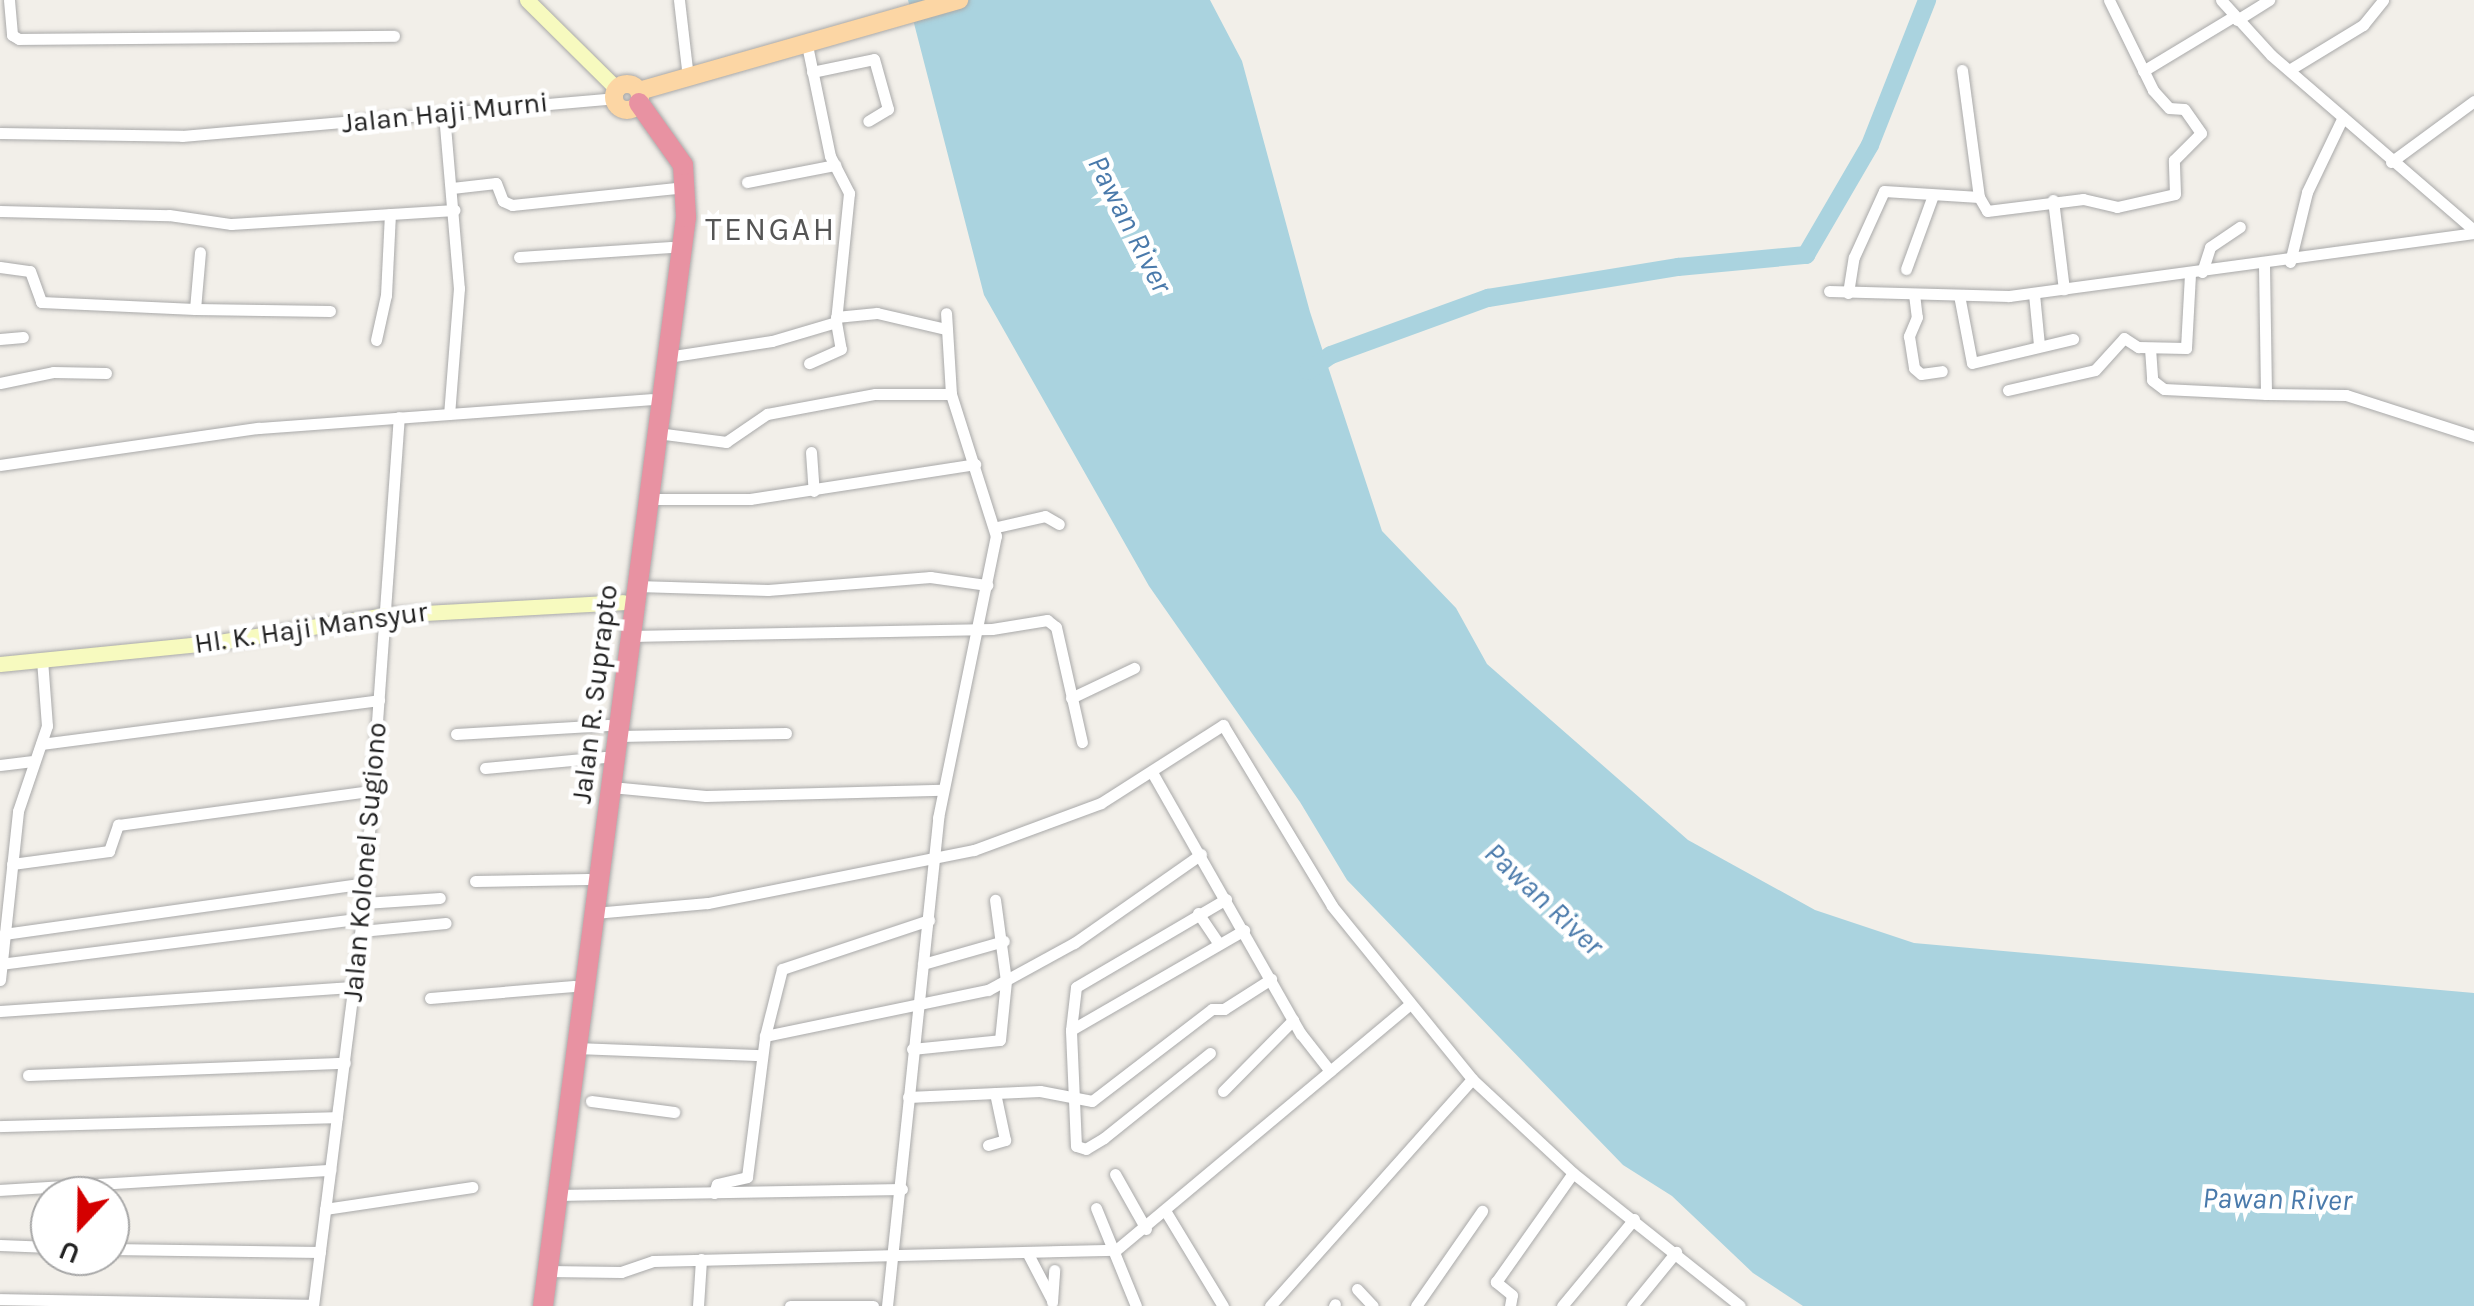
<!DOCTYPE html>
<html>
<head>
<meta charset="utf-8">
<style>
	body { margin:0 }
	#map { position:relative; width:2474px; height:1306px; overflow:hidden; background:#f2efe9; font-family:Karla,sans-serif }
	div>[style] { position:absolute }
	[style*='--x'] { left:calc(var(--x)*1px); top:calc(var(--y)*1px); width:calc(var(--w)*1px); rotate:calc(var(--a)*1deg) }
	.water>* { inset:0; background:#aad3df }
	.river>* { height:18px; margin:-9px; padding:0 9px; transform-origin:9px; border-radius:9px; background:#aad3df }
	.roads { filter:drop-shadow(0 0 2px #a9a9a9) drop-shadow(0 0 2px #a9a9a9) }
	.street>* { height:11px; margin:-5.5px; padding:0 5.5px; transform-origin:5.5px; border-radius:5.5px; background:#fff }
	.secondary>* { height:15px; margin:-7.5px; padding:0 7.5px; transform-origin:7.5px; border-radius:7.5px; background:#f7fabf }
	.primary>* { height:18px; margin:-9px; padding:0 9px; transform-origin:9px; border-radius:9px; background:#fcd6a4 }
	.primary>.ring { margin:-9px; padding:0; box-sizing:content-box; background:none; border:18px solid #fcd6a4; border-radius:50% }
	.highway>* { height:20px; margin:-10px; padding:0 10px; transform-origin:10px; border-radius:10px; background:#e892a2 }
	span { translate:-50% -50%; white-space:nowrap; text-align:center; line-height:1.15; -webkit-text-stroke:9px #fff; paint-order:stroke }
	.street-label { font-size:28px; color:#222 }
	.water-label { font-size:30px; color:#4a7aab; font-style:italic }
	.quarter-label { font-size:32px; color:#555; letter-spacing:2.5px }
	.north { position:absolute; left:30px; top:1176px; width:100px; height:100px; box-sizing:border-box; background:#fff; border:2px solid #a7a7a7; border-radius:50%; rotate:202deg; font-size:28px; font-weight:700; line-height:40px; text-align:center; color:#222 }
	.north::after { content:''; display:block; margin:auto; width:35px; height:45px; background:#d40000; clip-path:polygon(50% 0,100% 100%,50% 72%,0 100%) }
</style>
</head>
<body>
<div id="map">
	<div class="water">
		<i style="clip-path:polygon(908px 0,1210px 0,1242px 61px,1310px 312px,1382px 531px,1456px 608px,1487px 664px,1688px 840px,1815px 910px,1914px 943px,2474px 993px,2474px 1306px,1803px 1306px,1753px 1273px,1672px 1196px,1623px 1165px,1347px 880px,1300px 802px,1149px 586px,984px 295px)"></i>
	</div>
	<div class="river">
		<i style="--x:1308;--y:371;--w:28;--a:-35"></i>
		<i style="--x:1331;--y:355;--w:167;--a:-20"></i>
		<i style="--x:1488;--y:298;--w:193;--a:-9.3"></i>
		<i style="--x:1678;--y:267;--w:129;--a:-5.4"></i>
		<i style="--x:1806;--y:255;--w:127;--a:-59.8"></i>
		<i style="--x:1870;--y:145;--w:156;--a:-68.5"></i>
	</div>
	<div class="roads">
		<div class="street">
			<i style="--x:9;--y:0;--w:35;--a:85"></i>
			<i style="--x:12;--y:35;--w:8;--a:30"></i>
			<i style="--x:19;--y:39;--w:375;--a:-0.5"></i>
			<i style="--x:679;--y:0;--w:79;--a:83.4"></i>
			<i style="--x:2221;--y:0;--w:74;--a:47.7"></i>
			<i style="--x:2271;--y:55;--w:268;--a:40.8"></i>
			<i style="--x:2237;--y:20;--w:38;--a:-32"></i>
			<i style="--x:807;--y:45;--w:113;--a:78.3"></i>
			<i style="--x:830;--y:156;--w:42;--a:62.8"></i>
			<i style="--x:849;--y:193;--w:130;--a:95.8"></i>
			<i style="--x:836;--y:322;--w:27;--a:80"></i>
			<i style="--x:841;--y:349;--w:35;--a:156"></i>
			<i style="--x:1962;--y:70;--w:128;--a:82.4"></i>
			<i style="--x:2289;--y:70;--w:87;--a:-31.3"></i>
			<i style="--x:2363;--y:25;--w:32;--a:-51"></i>
			<i style="--x:2143;--y:71;--w:106;--a:-31.1"></i>
			<i style="--x:812;--y:72;--w:63;--a:-11.8"></i>
			<i style="--x:874;--y:59;--w:52;--a:74.4"></i>
			<i style="--x:888;--y:109;--w:23;--a:149"></i>
			<i style="--x:444;--y:114;--w:175;--a:85.1"></i>
			<i style="--x:459;--y:288;--w:126;--a:94.5"></i>
			<i style="--x:0;--y:133;--w:182;--a:0.9"></i>
			<i style="--x:182;--y:136;--w:434;--a:-5"></i>
			<i style="--x:2391;--y:162;--w:103;--a:-36.3"></i>
			<i style="--x:747;--y:182;--w:90;--a:-10.9"></i>
			<i style="--x:452;--y:188;--w:44;--a:-6.5"></i>
			<i style="--x:496;--y:183;--w:19;--a:69"></i>
			<i style="--x:503;--y:201;--w:10;--a:24"></i>
			<i style="--x:512;--y:205;--w:165;--a:-5.9"></i>
			<i style="--x:2053;--y:200;--w:90;--a:83"></i>
			<i style="--x:0;--y:211;--w:169;--a:1.4"></i>
			<i style="--x:169;--y:215;--w:63;--a:8.3"></i>
			<i style="--x:231;--y:224;--w:224;--a:-3.6"></i>
			<i style="--x:519;--y:257;--w:152;--a:-3.8"></i>
			<i style="--x:2290;--y:262;--w:72;--a:-76.3"></i>
			<i style="--x:2307;--y:192;--w:83;--a:-64.4"></i>
			<i style="--x:2264;--y:265;--w:129;--a:89.1"></i>
			<i style="--x:2266;--y:394;--w:80;--a:0.7"></i>
			<i style="--x:2346;--y:395;--w:134;--a:17.8"></i>
			<i style="--x:0;--y:267;--w:30;--a:8"></i>
			<i style="--x:30;--y:271;--w:33;--a:70"></i>
			<i style="--x:41;--y:302;--w:154;--a:2.6"></i>
			<i style="--x:195;--y:309;--w:57;--a:-85"></i>
			<i style="--x:1906;--y:269;--w:76;--a:-69.9"></i>
			<i style="--x:2202;--y:272;--w:26;--a:-72"></i>
			<i style="--x:2210;--y:247;--w:36;--a:-34"></i>
			<i style="--x:1829;--y:291;--w:180;--a:1.6"></i>
			<i style="--x:2009;--y:296;--w:469;--a:-7.7"></i>
			<i style="--x:1848;--y:293;--w:36;--a:-81"></i>
			<i style="--x:1854;--y:257;--w:72;--a:-65.6"></i>
			<i style="--x:1884;--y:191;--w:95;--a:3.6"></i>
			<i style="--x:1979;--y:197;--w:16;--a:60"></i>
			<i style="--x:1987;--y:211;--w:97;--a:-7.1"></i>
			<i style="--x:2083;--y:199;--w:35;--a:13"></i>
			<i style="--x:2117;--y:207;--w:59;--a:-12.6"></i>
			<i style="--x:2175;--y:194;--w:34;--a:-92"></i>
			<i style="--x:2174;--y:160;--w:38;--a:-45"></i>
			<i style="--x:2201;--y:133;--w:29;--a:-125"></i>
			<i style="--x:2184;--y:109;--w:15;--a:-176"></i>
			<i style="--x:2169;--y:108;--w:24;--a:-132"></i>
			<i style="--x:2153;--y:90;--w:100;--a:-116.1"></i>
			<i style="--x:1914;--y:294;--w:23;--a:83"></i>
			<i style="--x:1917;--y:317;--w:21;--a:113"></i>
			<i style="--x:1909;--y:336;--w:32;--a:81"></i>
			<i style="--x:1914;--y:368;--w:9;--a:41"></i>
			<i style="--x:1921;--y:374;--w:21;--a:-8"></i>
			<i style="--x:2034;--y:294;--w:51;--a:84.4"></i>
			<i style="--x:1959;--y:295;--w:69;--a:79.2"></i>
			<i style="--x:1972;--y:363;--w:104;--a:-13.4"></i>
			<i style="--x:195;--y:309;--w:135;--a:0.8"></i>
			<i style="--x:836;--y:317;--w:41;--a:-5.6"></i>
			<i style="--x:877;--y:313;--w:71;--a:13.1"></i>
			<i style="--x:0;--y:339;--w:23;--a:-5"></i>
			<i style="--x:376;--y:340;--w:46;--a:-77.5"></i>
			<i style="--x:386;--y:295;--w:81;--a:-87.2"></i>
			<i style="--x:2150;--y:348;--w:32;--a:86"></i>
			<i style="--x:2152;--y:380;--w:15;--a:37"></i>
			<i style="--x:2164;--y:389;--w:102;--a:2.8"></i>
			<i style="--x:667;--y:357;--w:106;--a:-8.7"></i>
			<i style="--x:772;--y:341;--w:67;--a:-16.5"></i>
			<i style="--x:0;--y:383;--w:54;--a:-11.7"></i>
			<i style="--x:53;--y:372;--w:53;--a:1.1"></i>
			<i style="--x:2008;--y:390;--w:89;--a:-12.9"></i>
			<i style="--x:2095;--y:370;--w:43;--a:-47.8"></i>
			<i style="--x:2124;--y:338;--w:17;--a:33"></i>
			<i style="--x:2138;--y:347;--w:48;--a:1.2"></i>
			<i style="--x:2186;--y:348;--w:75;--a:-86.9"></i>
			<i style="--x:657;--y:433;--w:70;--a:7.4"></i>
			<i style="--x:726;--y:442;--w:50;--a:-34.3"></i>
			<i style="--x:767;--y:414;--w:110;--a:-10.5"></i>
			<i style="--x:875;--y:394;--w:76;--a:0"></i>
			<i style="--x:811;--y:452;--w:39;--a:86"></i>
			<i style="--x:0;--y:465;--w:261;--a:-8.2"></i>
			<i style="--x:258;--y:428;--w:394;--a:-4.2"></i>
			<i style="--x:648;--y:499;--w:102;--a:0"></i>
			<i style="--x:750;--y:499;--w:228;--a:-8.8"></i>
			<i style="--x:997;--y:527;--w:49;--a:-12.9"></i>
			<i style="--x:1045;--y:516;--w:16;--a:30"></i>
			<i style="--x:637;--y:586;--w:131;--a:1.7"></i>
			<i style="--x:768;--y:590;--w:163;--a:-4.6"></i>
			<i style="--x:930;--y:577;--w:58;--a:8"></i>
			<i style="--x:630;--y:636;--w:362;--a:-1.1"></i>
			<i style="--x:992;--y:629;--w:56;--a:-9.3"></i>
			<i style="--x:1047;--y:620;--w:11;--a:38"></i>
			<i style="--x:1056;--y:627;--w:118;--a:77.3"></i>
			<i style="--x:1071;--y:698;--w:70;--a:-25.5"></i>
			<i style="--x:456;--y:734;--w:152;--a:-3.4"></i>
			<i style="--x:618;--y:736;--w:168;--a:-1"></i>
			<i style="--x:41;--y:744;--w:341;--a:-7.4"></i>
			<i style="--x:0;--y:765;--w:31;--a:-7"></i>
			<i style="--x:485;--y:768;--w:120;--a:-5.3"></i>
			<i style="--x:1153;--y:774;--w:299;--a:60.4"></i>
			<i style="--x:1301;--y:1034;--w:47;--a:51.9"></i>
			<i style="--x:611;--y:787;--w:95;--a:5.4"></i>
			<i style="--x:706;--y:796;--w:236;--a:-1.5"></i>
			<i style="--x:12;--y:864;--w:98;--a:-7.6"></i>
			<i style="--x:109;--y:851;--w:28;--a:-71"></i>
			<i style="--x:118;--y:825;--w:255;--a:-7.7"></i>
			<i style="--x:475;--y:881;--w:113;--a:-1"></i>
			<i style="--x:364;--y:903;--w:76;--a:-3.8"></i>
			<i style="--x:594;--y:913;--w:114;--a:-5"></i>
			<i style="--x:708;--y:903;--w:271;--a:-11.3"></i>
			<i style="--x:974;--y:850;--w:135;--a:-20.3"></i>
			<i style="--x:1101;--y:803;--w:145;--a:-32.6"></i>
			<i style="--x:1223;--y:725;--w:211;--a:58.9"></i>
			<i style="--x:1332;--y:906;--w:223;--a:51"></i>
			<i style="--x:1472;--y:1079;--w:138;--a:42.9"></i>
			<i style="--x:1573;--y:1173;--w:213;--a:38.5"></i>
			<i style="--x:1198;--y:913;--w:37;--a:56"></i>
			<i style="--x:361;--y:931;--w:85;--a:-5.4"></i>
			<i style="--x:4;--y:934;--w:366;--a:-8"></i>
			<i style="--x:0;--y:964;--w:365;--a:-7.2"></i>
			<i style="--x:923;--y:964;--w:84;--a:-15.9"></i>
			<i style="--x:0;--y:980;--w:170;--a:-83.9"></i>
			<i style="--x:18;--y:811;--w:90;--a:-71.2"></i>
			<i style="--x:47;--y:726;--w:66;--a:-94.3"></i>
			<i style="--x:430;--y:998;--w:144;--a:-4.8"></i>
			<i style="--x:0;--y:1011;--w:356;--a:-3.9"></i>
			<i style="--x:1071;--y:1030;--w:43;--a:-83.4"></i>
			<i style="--x:1076;--y:987;--w:174;--a:-30.4"></i>
			<i style="--x:765;--y:1036;--w:69;--a:-75.8"></i>
			<i style="--x:782;--y:969;--w:155;--a:-18.4"></i>
			<i style="--x:576;--y:1048;--w:186;--a:2.2"></i>
			<i style="--x:912;--y:1049;--w:88;--a:-5.8"></i>
			<i style="--x:1000;--y:1040;--w:59;--a:-84.2"></i>
			<i style="--x:1006;--y:981;--w:82;--a:-97.7"></i>
			<i style="--x:1210;--y:1053;--w:136;--a:141.3"></i>
			<i style="--x:1104;--y:1138;--w:21;--a:149"></i>
			<i style="--x:1086;--y:1149;--w:10;--a:-163"></i>
			<i style="--x:1076;--y:1146;--w:116;--a:-92.5"></i>
			<i style="--x:1071;--y:1030;--w:200;--a:-30"></i>
			<i style="--x:28;--y:1075;--w:317;--a:-2.2"></i>
			<i style="--x:1223;--y:1091;--w:100;--a:-45.4"></i>
			<i style="--x:908;--y:1097;--w:132;--a:-2.6"></i>
			<i style="--x:1040;--y:1091;--w:53;--a:10.9"></i>
			<i style="--x:1092;--y:1101;--w:151;--a:-37.5"></i>
			<i style="--x:1212;--y:1009;--w:12;--a:0"></i>
			<i style="--x:1224;--y:1009;--w:56;--a:-32.6"></i>
			<i style="--x:591;--y:1101;--w:84;--a:7.5"></i>
			<i style="--x:0;--y:1126;--w:337;--a:-1.5"></i>
			<i style="--x:988;--y:1145;--w:18;--a:-16"></i>
			<i style="--x:1005;--y:1140;--w:48;--a:-102"></i>
			<i style="--x:1115;--y:1174;--w:63;--a:60.6"></i>
			<i style="--x:0;--y:1190;--w:331;--a:-3.5"></i>
			<i style="--x:714;--y:1193;--w:9;--a:-72"></i>
			<i style="--x:717;--y:1184;--w:31;--a:-13"></i>
			<i style="--x:747;--y:1177;--w:142;--a:-82.7"></i>
			<i style="--x:765;--y:1036;--w:228;--a:-11.7"></i>
			<i style="--x:988;--y:990;--w:98;--a:-28.7"></i>
			<i style="--x:1074;--y:943;--w:155;--a:-35"></i>
			<i style="--x:556;--y:1195;--w:346;--a:-1"></i>
			<i style="--x:1096;--y:1208;--w:106;--a:67.8"></i>
			<i style="--x:325;--y:1209;--w:149;--a:-8.5"></i>
			<i style="--x:1166;--y:1212;--w:110;--a:58.8"></i>
			<i style="--x:0;--y:1245;--w:50;--a:2.3"></i>
			<i style="--x:110;--y:1249;--w:210;--a:0.8"></i>
			<i style="--x:1028;--y:1254;--w:52;--a:62.4"></i>
			<i style="--x:547;--y:1271;--w:74;--a:0.8"></i>
			<i style="--x:621;--y:1272;--w:34;--a:-19"></i>
			<i style="--x:653;--y:1261;--w:463;--a:-1.4"></i>
			<i style="--x:1116;--y:1250;--w:383;--a:-39.9"></i>
			<i style="--x:1357;--y:1289;--w:23;--a:47"></i>
			<i style="--x:0;--y:1299;--w:313;--a:1.1"></i>
			<i style="--x:1052;--y:1302;--w:32;--a:-86"></i>
			<i style="--x:313;--y:1306;--w:406;--a:-82.8"></i>
			<i style="--x:364;--y:903;--w:487;--a:-85.9"></i>
			<i style="--x:698;--y:1306;--w:47;--a:-86.3"></i>
			<i style="--x:790;--y:1306;--w:83;--a:0"></i>
			<i style="--x:887;--y:1306;--w:491;--a:-84"></i>
			<i style="--x:938;--y:818;--w:288;--a:-78.4"></i>
			<i style="--x:996;--y:536;--w:149;--a:-107.6"></i>
			<i style="--x:951;--y:394;--w:81;--a:-93.5"></i>
			<i style="--x:1270;--y:1306;--w:304;--a:-48.3"></i>
			<i style="--x:1334;--y:1306;--w:2;--a:-63"></i>
			<i style="--x:1416;--y:1306;--w:116;--a:-55.2"></i>
			<i style="--x:1510;--y:1306;--w:11;--a:-80"></i>
			<i style="--x:1512;--y:1295;--w:21;--a:-141"></i>
			<i style="--x:1496;--y:1282;--w:133;--a:-54.8"></i>
			<i style="--x:1562;--y:1306;--w:113;--a:-50.4"></i>
			<i style="--x:1632;--y:1306;--w:70;--a:-50.8"></i>
		</div>
		<div class="secondary">
			<i style="--x:527;--y:0;--w:127;--a:44.7"></i>
			<i style="--x:0;--y:664;--w:220;--a:-5.7"></i>
			<i style="--x:219;--y:642;--w:169;--a:-9.2"></i>
			<i style="--x:386;--y:615;--w:237;--a:-3.1"></i>
		</div>
		<div class="primary">
			<i class="ring" style="left:614px;top:84px;width:8px;height:8px"></i>
			<i style="--x:639;--y:91;--w:333;--a:-15.9"></i>
		</div>
		<div class="highway">
			<i style="--x:543;--y:1306;--w:1098;--a:-82.52"></i>
			<i style="--x:686;--y:217;--w:52;--a:-93.3"></i>
			<i style="--x:683;--y:165;--w:76;--a:-125.4"></i>
		</div>
	</div>
	<div class="street-label">
		<span style="left:445px;top:113px;rotate:-6deg">Jalan Haji Murni</span>
		<span style="left:311px;top:628px;rotate:-8deg">Hl. K. Haji Mansyur</span>
		<span style="left:595px;top:694px;rotate:-83deg">Jalan R. Suprapto</span>
		<span style="left:365px;top:862px;rotate:-85deg">Jalan Kolonel Sugiono</span>
	</div>
	<div class="water-label">
		<span style="left:1130px;top:224px;rotate:63deg">Pawan River</span>
		<span style="left:1544px;top:899px;rotate:43deg">Pawan River</span>
		<span style="left:2277px;top:1199px;rotate:1deg">Pawan River</span>
	</div>
	<div class="quarter-label">
		<span style="left:771px;top:230px">TENGAH</span>
	</div>
	<div class="north">U</div>
</div>
</body>
</html>
